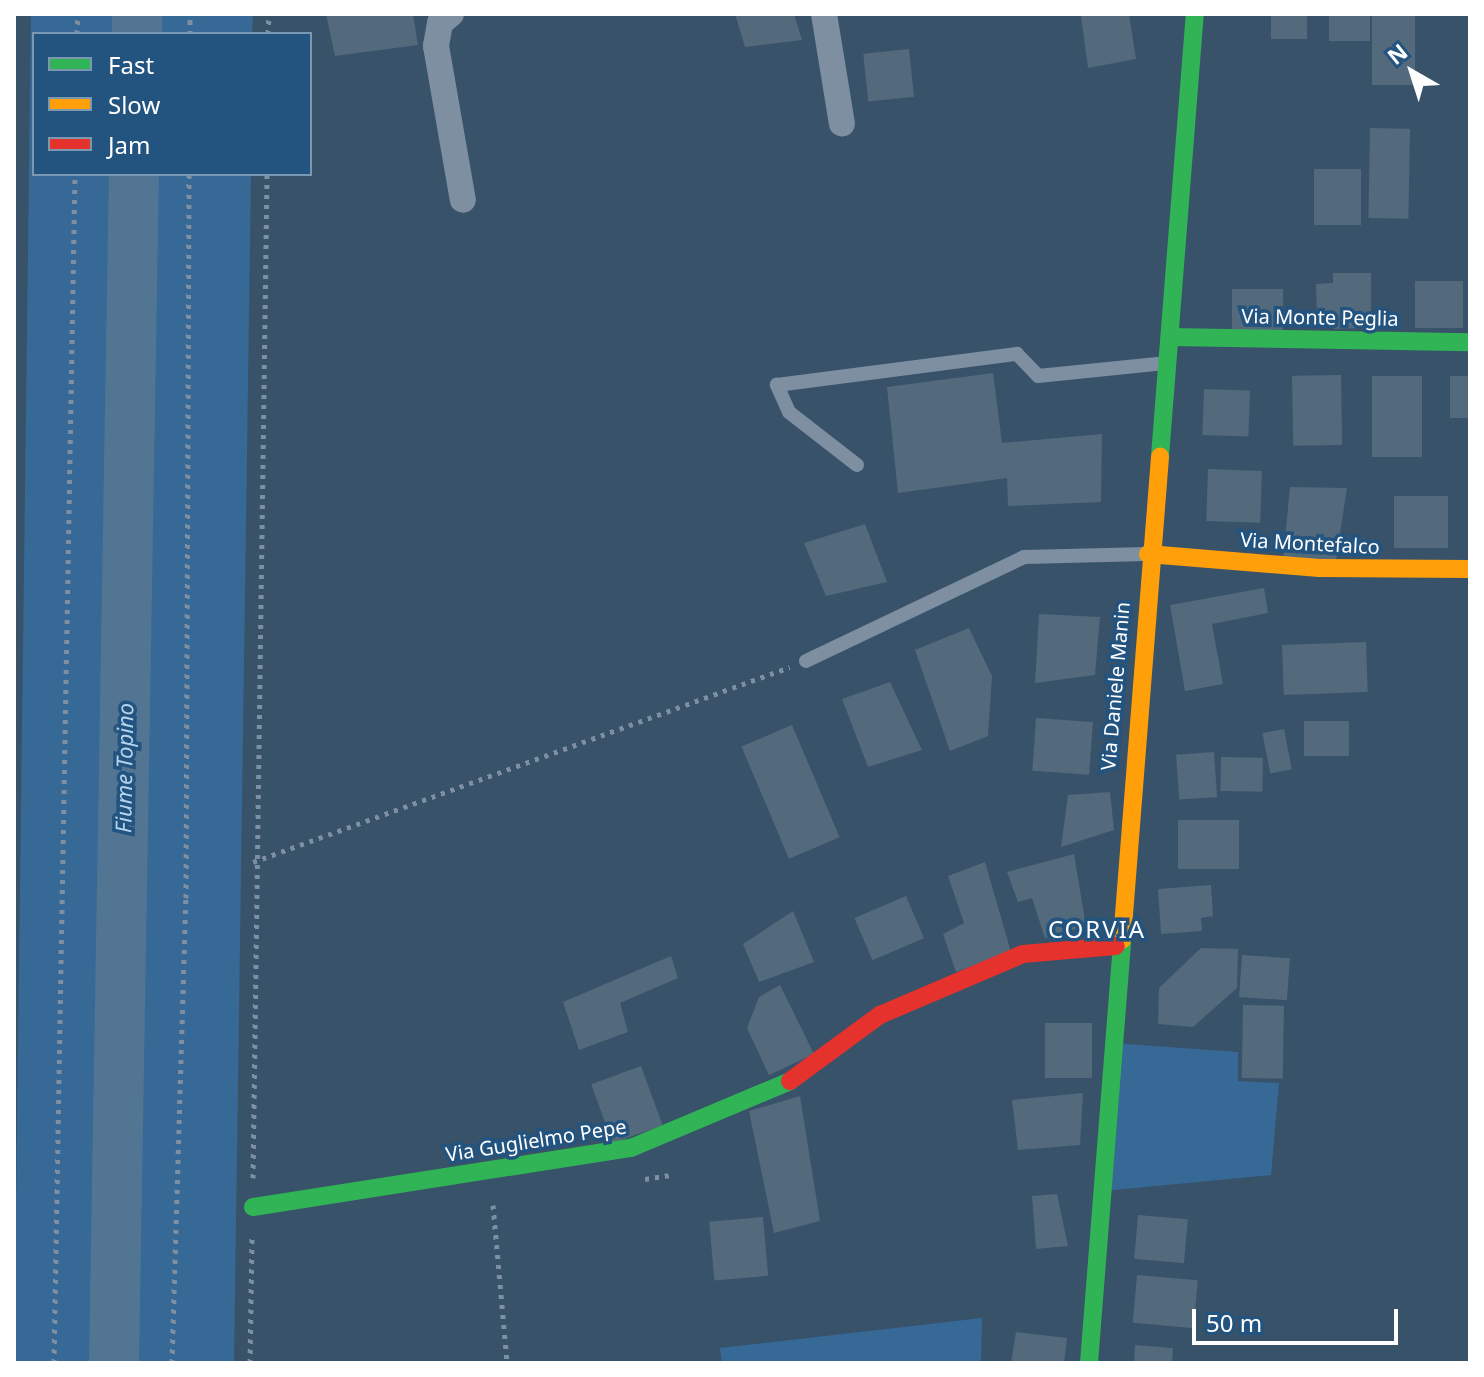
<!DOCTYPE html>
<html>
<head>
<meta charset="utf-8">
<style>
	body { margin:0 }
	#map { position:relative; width:1484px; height:1377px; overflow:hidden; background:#38526a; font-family:"Noto Sans",sans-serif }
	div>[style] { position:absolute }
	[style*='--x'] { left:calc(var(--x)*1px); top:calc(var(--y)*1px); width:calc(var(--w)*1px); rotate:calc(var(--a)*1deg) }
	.green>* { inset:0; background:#376996 }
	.river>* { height:50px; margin:-25px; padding:0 25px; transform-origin:25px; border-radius:25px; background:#527594 }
	.building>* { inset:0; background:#53697c; transform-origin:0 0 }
	.path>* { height:5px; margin-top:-2.5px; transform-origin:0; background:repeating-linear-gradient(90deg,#7d8fa1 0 4px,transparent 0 10px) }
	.lane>* { height:14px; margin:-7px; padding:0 7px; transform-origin:7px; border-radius:7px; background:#7d8fa1 }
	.street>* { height:26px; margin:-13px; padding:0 13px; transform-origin:13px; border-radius:13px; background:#7d8fa1 }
	.fast>* { height:18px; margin:-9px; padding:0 9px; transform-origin:9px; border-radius:9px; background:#30b455 }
	.slow>* { height:18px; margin:-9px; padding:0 9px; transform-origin:9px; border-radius:9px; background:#ff9f0a }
	.jam>* { height:18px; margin:-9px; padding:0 9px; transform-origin:9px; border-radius:9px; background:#e5322d }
	span { translate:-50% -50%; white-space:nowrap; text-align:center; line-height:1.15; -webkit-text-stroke:7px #23537f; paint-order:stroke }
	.street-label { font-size:20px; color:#fff }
	.water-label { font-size:22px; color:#b4d4ee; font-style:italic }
	.quarter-label { font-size:24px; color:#fff; letter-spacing:2px }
	.frame { position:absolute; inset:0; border:16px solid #fff; pointer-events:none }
	.legend { position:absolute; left:32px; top:32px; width:280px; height:144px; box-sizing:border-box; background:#23537f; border:2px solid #7b98b2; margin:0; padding:10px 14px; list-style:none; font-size:24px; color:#fff }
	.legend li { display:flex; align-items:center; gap:16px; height:40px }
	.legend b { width:40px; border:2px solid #7b98b2 }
	.north { position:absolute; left:1372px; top:32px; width:80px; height:80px; -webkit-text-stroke:6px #23537f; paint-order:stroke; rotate:321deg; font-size:22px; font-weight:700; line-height:32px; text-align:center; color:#fff }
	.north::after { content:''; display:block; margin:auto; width:28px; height:36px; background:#fff; clip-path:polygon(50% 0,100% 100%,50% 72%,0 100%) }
	.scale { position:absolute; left:1192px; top:1309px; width:206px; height:36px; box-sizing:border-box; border:4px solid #fff; border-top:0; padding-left:10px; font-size:24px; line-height:28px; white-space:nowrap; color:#fff; -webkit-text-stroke:6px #23537f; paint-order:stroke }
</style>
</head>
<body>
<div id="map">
	<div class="green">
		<i style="clip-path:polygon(31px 14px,253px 14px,252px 34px,34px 34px,34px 174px,251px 174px,234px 1363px,14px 1363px)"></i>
		<i style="clip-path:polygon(1112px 1043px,1238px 1052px,1238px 1081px,1279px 1083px,1271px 1175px,1103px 1191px)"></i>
		<i style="clip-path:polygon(982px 1318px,981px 1363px,722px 1363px,720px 1348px)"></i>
	</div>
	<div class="river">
		<i style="--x:137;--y:34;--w:20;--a:-90"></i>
		<i style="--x:114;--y:1363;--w:1189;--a:-89.04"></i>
	</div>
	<div class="building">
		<i style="clip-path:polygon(326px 14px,413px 14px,418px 45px,335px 56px)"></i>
		<i style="clip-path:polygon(735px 14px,794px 14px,802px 40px,745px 47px)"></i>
		<i style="clip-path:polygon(1129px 14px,1136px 59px,1088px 68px,1081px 16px)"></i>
		<i style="left:1271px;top:14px;width:36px;height:25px"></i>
		<i style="left:1329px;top:14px;width:41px;height:27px"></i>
		<i style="left:1372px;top:14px;width:43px;height:71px"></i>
		<i style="left:909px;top:49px;width:48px;height:46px;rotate:84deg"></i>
		<i style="left:1370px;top:128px;width:40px;height:90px;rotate:1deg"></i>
		<i style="left:1314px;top:169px;width:47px;height:56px"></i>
		<i style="clip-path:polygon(1333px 273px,1371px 273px,1371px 328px,1334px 329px,1334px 317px,1317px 317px,1316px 284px,1333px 283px)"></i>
		<i style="left:1415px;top:281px;width:48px;height:47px"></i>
		<i style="left:1232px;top:289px;width:51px;height:42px"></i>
		<i style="clip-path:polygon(993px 373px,1002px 443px,1102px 434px,1101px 502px,1008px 506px,1007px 478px,898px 493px,887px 387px)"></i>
		<i style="left:1341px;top:375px;width:70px;height:49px;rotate:89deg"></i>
		<i style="left:1372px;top:376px;width:50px;height:81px"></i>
		<i style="left:1450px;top:376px;width:20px;height:42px"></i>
		<i style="left:1204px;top:389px;width:46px;height:46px;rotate:2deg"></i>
		<i style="left:1208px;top:469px;width:54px;height:52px;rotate:2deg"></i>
		<i style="clip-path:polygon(1290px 487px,1347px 488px,1336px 560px,1283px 559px)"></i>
		<i style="left:1394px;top:496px;width:54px;height:52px"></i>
		<i style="clip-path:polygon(865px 524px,887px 582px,826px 596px,804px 543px)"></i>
		<i style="clip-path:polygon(1264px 588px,1268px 613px,1212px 624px,1223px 684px,1185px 691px,1170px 605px)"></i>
		<i style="clip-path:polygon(1039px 614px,1100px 617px,1095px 675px,1035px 683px)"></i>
		<i style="clip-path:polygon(969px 628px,992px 676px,988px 736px,950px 751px,915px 650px)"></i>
		<i style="left:1366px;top:642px;width:50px;height:84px;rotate:88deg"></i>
		<i style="clip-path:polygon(890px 682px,922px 750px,868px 767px,842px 699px)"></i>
		<i style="left:1036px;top:718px;width:57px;height:53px;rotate:4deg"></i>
		<i style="left:1349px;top:721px;width:35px;height:45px;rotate:90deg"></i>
		<i style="left:792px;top:725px;width:122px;height:55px;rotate:67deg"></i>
		<i style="left:1284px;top:729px;width:41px;height:22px;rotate:79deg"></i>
		<i style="left:1214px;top:752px;width:45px;height:38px;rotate:86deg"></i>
		<i style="left:1221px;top:757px;width:42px;height:34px;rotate:1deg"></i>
		<i style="clip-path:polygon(1110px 792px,1114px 830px,1061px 847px,1068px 795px)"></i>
		<i style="left:1239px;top:820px;width:49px;height:61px;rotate:90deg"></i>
		<i style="clip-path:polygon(1074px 854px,1086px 926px,1045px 938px,1032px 898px,1018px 902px,1007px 872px)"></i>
		<i style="clip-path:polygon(985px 862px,1011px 952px,956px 972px,943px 934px,964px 923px,948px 876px)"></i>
		<i style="clip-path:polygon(1211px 885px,1213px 916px,1201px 918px,1202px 931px,1161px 934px,1158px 889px)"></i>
		<i style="left:906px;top:896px;width:46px;height:56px;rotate:67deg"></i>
		<i style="clip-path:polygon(793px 911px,814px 962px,759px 982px,743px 944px)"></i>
		<i style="clip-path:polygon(1201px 948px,1238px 949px,1237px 988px,1193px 1027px,1158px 1024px,1159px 988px)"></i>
		<i style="left:1242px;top:955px;width:48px;height:42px;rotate:4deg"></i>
		<i style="clip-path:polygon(671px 956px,678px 978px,620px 1003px,628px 1032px,579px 1050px,563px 1002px)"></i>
		<i style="clip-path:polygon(780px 985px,814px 1054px,769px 1075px,747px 1028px,759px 997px)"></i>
		<i style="left:1243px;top:1005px;width:41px;height:73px;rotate:1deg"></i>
		<i style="left:1045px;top:1023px;width:47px;height:55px"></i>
		<i style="left:641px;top:1066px;width:63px;height:53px;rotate:70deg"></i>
		<i style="clip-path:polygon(1083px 1093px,1080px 1145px,1018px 1150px,1012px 1100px)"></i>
		<i style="clip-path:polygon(800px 1096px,820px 1221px,774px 1233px,749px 1111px)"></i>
		<i style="clip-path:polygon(1057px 1194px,1068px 1246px,1036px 1249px,1032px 1196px)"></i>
		<i style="left:1138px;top:1215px;width:50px;height:44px;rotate:5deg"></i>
		<i style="left:763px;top:1217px;width:59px;height:54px;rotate:85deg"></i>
		<i style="left:1137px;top:1275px;width:61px;height:48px;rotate:5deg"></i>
		<i style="clip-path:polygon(1016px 1332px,1067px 1338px,1064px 1363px,1011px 1363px)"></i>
		<i style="clip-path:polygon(1135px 1345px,1173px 1348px,1172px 1363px,1134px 1363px)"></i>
	</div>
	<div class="path">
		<i style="--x:77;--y:34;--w:20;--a:-87"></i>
		<i style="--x:190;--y:34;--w:20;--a:-90"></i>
		<i style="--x:268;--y:34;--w:20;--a:-87"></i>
		<i style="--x:253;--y:862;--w:571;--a:-19.96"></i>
		<i style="--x:253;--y:1178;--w:1004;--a:-89.2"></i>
		<i style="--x:645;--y:1179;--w:24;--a:-9"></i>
		<i style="--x:493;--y:1205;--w:159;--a:84.9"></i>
		<i style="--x:54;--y:1363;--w:1189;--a:-88.99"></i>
		<i style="--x:172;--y:1363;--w:465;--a:-88.3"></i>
		<i style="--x:186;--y:898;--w:724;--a:-89.76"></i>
		<i style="--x:250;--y:1363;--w:127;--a:-89.1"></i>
	</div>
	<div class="lane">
		<i style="--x:857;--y:465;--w:86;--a:-142.1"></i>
		<i style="--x:789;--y:412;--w:30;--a:-114"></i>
		<i style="--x:777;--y:385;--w:242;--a:-7.4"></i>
		<i style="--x:1017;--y:354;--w:30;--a:46"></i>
		<i style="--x:1038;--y:376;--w:130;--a:-5.8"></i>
		<i style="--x:806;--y:661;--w:242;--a:-25.5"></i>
		<i style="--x:1024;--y:557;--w:123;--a:-1.4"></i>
	</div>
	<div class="street">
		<i style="--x:451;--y:14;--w:14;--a:141"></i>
		<i style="--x:440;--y:23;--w:23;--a:100"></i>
		<i style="--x:436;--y:46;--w:156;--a:80.1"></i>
		<i style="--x:824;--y:14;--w:111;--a:80.7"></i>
	</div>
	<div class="fast">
		<i style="--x:1170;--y:337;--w:300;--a:1"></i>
		<i style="--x:1160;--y:456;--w:443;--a:-85.5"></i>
		<i style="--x:253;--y:1207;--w:383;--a:-8.9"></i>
		<i style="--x:631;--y:1148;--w:173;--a:-22.8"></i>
		<i style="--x:1089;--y:1363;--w:424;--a:-85.5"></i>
	</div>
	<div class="slow">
		<i style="--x:1148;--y:554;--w:172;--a:4.7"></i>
		<i style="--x:1319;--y:568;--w:151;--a:0.4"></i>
		<i style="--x:1122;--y:940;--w:485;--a:-85.5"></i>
	</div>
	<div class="jam">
		<i style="--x:790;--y:1081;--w:112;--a:-36.3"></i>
		<i style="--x:880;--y:1015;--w:155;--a:-23.1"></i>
		<i style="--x:1023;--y:954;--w:93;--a:-4.9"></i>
	</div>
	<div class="street-label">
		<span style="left:1320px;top:317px;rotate:1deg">Via Monte Peglia</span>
		<span style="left:1310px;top:543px;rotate:3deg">Via Montefalco</span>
		<span style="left:1115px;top:686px;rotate:-85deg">Via Daniele Manin</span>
		<span style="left:536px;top:1140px;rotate:-9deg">Via Guglielmo Pepe</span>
	</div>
	<div class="water-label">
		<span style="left:124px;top:768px;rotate:-89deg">Fiume Topino</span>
	</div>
	<div class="quarter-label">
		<span style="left:1097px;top:929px">CORVIA</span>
	</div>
	<div class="frame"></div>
	<ul class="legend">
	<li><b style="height:10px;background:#30b455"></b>Fast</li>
	<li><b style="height:10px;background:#ff9f0a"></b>Slow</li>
	<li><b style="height:10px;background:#e5322d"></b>Jam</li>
	</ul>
	<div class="north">N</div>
	<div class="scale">50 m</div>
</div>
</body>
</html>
